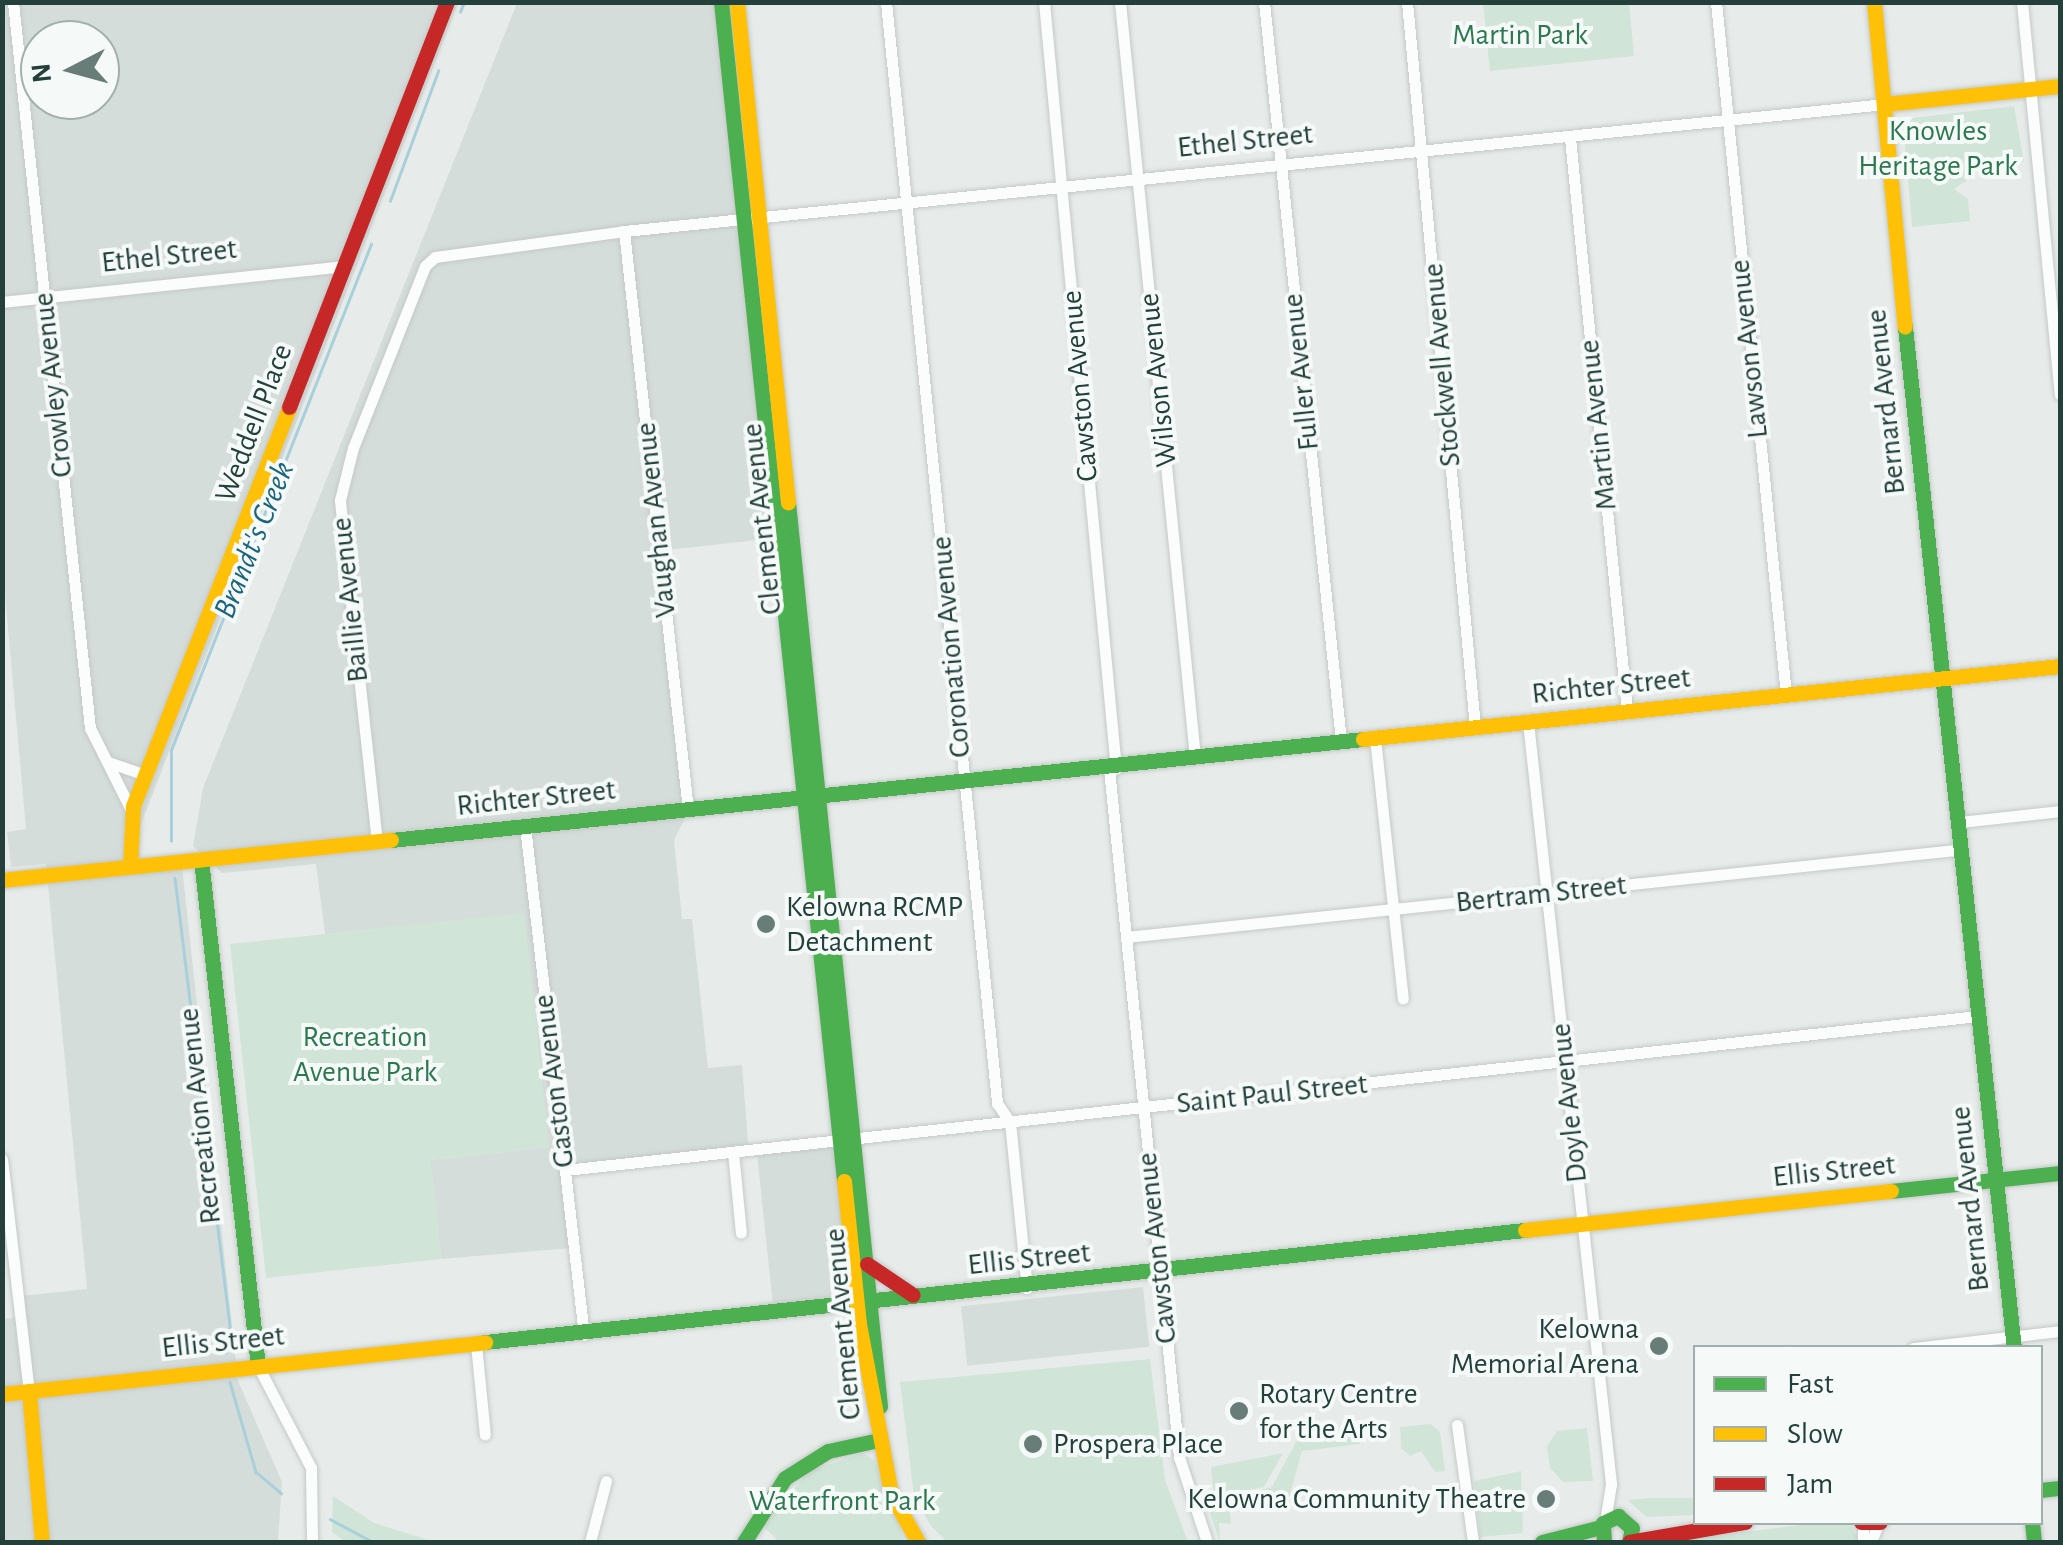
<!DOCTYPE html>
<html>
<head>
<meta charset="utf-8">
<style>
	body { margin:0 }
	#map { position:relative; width:2063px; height:1545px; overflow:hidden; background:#e7ecea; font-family:"Alegreya Sans",sans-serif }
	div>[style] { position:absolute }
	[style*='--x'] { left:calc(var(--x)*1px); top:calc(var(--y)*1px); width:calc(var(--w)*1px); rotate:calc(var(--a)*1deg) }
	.built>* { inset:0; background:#d5ddda; transform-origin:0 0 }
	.green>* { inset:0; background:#d0e5d8 }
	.stream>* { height:2.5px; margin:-1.25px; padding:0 1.25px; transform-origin:1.25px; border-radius:1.25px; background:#a8cfda }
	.roads { filter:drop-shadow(0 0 2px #c4c9c7) drop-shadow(0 0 2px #c4c9c7) }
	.street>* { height:11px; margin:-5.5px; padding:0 5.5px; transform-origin:5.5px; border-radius:5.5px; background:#fbfcfc }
	.fast>* { height:15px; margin:-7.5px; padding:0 7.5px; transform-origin:7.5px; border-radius:7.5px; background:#4caf50 }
	.slow>* { height:15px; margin:-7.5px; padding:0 7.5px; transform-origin:7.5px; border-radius:7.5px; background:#ffc107 }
	.jam>* { height:15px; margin:-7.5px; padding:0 7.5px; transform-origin:7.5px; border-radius:7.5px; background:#c62828 }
	.dots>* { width:28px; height:28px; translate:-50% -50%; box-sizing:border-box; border:5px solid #f5faf8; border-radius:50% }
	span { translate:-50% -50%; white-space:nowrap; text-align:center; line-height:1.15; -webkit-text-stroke:8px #f5faf8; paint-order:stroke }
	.park-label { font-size:30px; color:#2d7850 }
	.street-label { font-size:30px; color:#23403b }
	.poi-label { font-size:30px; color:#23403b }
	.left { translate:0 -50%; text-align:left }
	.right { translate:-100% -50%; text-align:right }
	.water-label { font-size:32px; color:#1c657e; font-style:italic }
	.frame { position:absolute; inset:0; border:5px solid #23403b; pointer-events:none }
	.legend { position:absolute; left:1693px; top:1345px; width:350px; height:180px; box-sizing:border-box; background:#f5faf8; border:2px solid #a1b0ac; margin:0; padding:12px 18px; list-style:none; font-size:30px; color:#23403b }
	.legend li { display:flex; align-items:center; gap:20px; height:50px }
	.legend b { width:50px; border:2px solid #a1b0ac }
	.north { position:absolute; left:20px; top:20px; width:100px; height:100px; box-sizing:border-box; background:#f5faf8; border:2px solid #a1b0ac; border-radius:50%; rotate:264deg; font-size:28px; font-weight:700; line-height:40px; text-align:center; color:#23403b }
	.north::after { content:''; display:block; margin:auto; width:35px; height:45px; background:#687c78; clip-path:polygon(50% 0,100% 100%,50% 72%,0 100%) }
</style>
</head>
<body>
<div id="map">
	<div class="built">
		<i style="clip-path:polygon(evenodd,3px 3px,458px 3px,138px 832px,139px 861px,181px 857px,238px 1381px,282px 1482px,278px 1542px,3px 1542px,2px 1319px,23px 1317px,21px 1296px,87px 1289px,46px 864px,11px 867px,7px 832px,26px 829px,2px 561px,3px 3px,40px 40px,100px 40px,100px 100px,40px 100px,40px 40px)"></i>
		<i style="clip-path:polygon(517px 3px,730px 3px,785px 537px,658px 551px,684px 820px,674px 840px,682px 919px,692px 919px,708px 1068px,742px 1065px,749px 1155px,567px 1173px,572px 1248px,441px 1259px,430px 1160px,548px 1147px,524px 914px,325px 934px,316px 864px,222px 873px,193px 846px,203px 788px)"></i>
		<i style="left:854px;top:1139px;width:164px;height:98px;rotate:84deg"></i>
		<i style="left:1143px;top:1287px;width:60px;height:183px;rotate:84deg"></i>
	</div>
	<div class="green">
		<i style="clip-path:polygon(1483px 3px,1629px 3px,1634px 56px,1490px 71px)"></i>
		<i style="clip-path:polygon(2014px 106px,2024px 162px,1965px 168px,1966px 181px,1954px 189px,1968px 199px,1970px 221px,1912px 227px,1903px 119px)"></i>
		<i style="clip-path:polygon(524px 913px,549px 1147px,430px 1160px,441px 1259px,266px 1278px,230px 944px)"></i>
		<i style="clip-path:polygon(1150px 1359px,1165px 1480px,1188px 1542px,947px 1542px,931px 1526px,914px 1496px,900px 1382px)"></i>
		<i style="clip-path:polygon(1431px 1424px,1440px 1432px,1445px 1471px,1435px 1472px,1421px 1451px,1410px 1456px,1401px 1448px,1400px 1427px)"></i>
		<i style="clip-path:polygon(1587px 1428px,1593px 1481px,1563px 1482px,1550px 1468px,1547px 1446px,1557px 1431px)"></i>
		<i style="clip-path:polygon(1359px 1431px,1360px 1444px,1302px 1451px,1288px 1502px,1229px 1506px,1231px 1524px,1219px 1523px,1220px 1542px,1207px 1504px,1272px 1487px,1296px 1442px)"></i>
		<i style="clip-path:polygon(863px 1453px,875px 1461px,905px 1542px,779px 1542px,763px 1526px,809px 1471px)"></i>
		<i style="clip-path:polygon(1283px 1453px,1264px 1487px,1214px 1497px,1211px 1467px)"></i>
		<i style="clip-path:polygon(1521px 1471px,1523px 1533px,1480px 1537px,1474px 1481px)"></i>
		<i style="clip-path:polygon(333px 1496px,374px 1523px,435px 1542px,346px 1542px,332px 1532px)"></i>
		<i style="clip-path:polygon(1651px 1498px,1695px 1498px,1695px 1515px,1646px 1517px,1628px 1500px)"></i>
		<i style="clip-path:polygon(1823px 1522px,1850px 1523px,1859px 1542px,1669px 1542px)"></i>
	</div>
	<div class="stream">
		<i style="--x:460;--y:12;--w:11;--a:-68"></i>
		<i style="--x:390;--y:201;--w:139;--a:-69.7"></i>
		<i style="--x:171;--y:841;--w:91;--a:-90"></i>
		<i style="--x:171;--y:750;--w:544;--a:-68.43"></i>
		<i style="--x:175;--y:878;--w:454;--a:83"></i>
		<i style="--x:230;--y:1329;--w:24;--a:99"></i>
		<i style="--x:1787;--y:1348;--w:3;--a:-45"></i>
		<i style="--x:230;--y:1382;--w:94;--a:73.9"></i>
		<i style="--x:256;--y:1472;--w:33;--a:40"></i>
		<i style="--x:330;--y:1519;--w:49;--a:28.1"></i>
	</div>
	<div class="roads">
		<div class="street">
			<i style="--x:13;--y:2;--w:730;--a:83.95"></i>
			<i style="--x:90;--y:728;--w:94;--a:63.4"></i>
			<i style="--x:886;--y:2;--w:1107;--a:84.24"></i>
			<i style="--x:997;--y:1103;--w:23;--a:56"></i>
			<i style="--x:1010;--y:1122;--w:167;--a:84.2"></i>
			<i style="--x:1044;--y:2;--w:770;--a:84.64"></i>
			<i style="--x:1120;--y:2;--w:759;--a:84.33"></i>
			<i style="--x:1264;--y:2;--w:743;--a:84.05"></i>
			<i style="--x:1407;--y:2;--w:728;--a:84.64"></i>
			<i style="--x:1716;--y:2;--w:697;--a:84.23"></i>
			<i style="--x:2022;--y:2;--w:394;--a:84.5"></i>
			<i style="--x:1570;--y:138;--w:576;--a:84.32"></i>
			<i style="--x:624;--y:231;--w:583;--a:83.69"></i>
			<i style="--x:2;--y:302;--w:342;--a:-6"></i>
			<i style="--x:1528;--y:722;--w:767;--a:83.78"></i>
			<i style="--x:1611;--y:1484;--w:36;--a:99"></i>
			<i style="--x:1375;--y:738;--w:262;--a:83.9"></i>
			<i style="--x:108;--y:762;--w:39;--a:19"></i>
			<i style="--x:1109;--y:769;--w:692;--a:84.19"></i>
			<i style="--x:1179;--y:1457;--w:89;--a:71.8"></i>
			<i style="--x:1956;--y:809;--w:14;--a:73"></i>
			<i style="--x:1960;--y:822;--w:101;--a:-6.3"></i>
			<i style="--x:525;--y:826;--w:512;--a:83.39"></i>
			<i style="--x:377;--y:842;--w:344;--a:-96.2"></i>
			<i style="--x:340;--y:500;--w:54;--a:-76"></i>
			<i style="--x:353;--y:448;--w:196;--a:-68.4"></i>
			<i style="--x:425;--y:266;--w:13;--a:-42"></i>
			<i style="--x:435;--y:257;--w:191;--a:-7.8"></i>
			<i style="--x:624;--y:231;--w:1267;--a:-5.75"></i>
			<i style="--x:1126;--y:937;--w:834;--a:-5.99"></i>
			<i style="--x:1955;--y:850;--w:8;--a:50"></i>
			<i style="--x:733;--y:1152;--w:81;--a:84.4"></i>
			<i style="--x:2;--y:1159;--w:234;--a:83.4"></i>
			<i style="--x:565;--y:1170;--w:1422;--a:-6.22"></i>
			<i style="--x:476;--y:1344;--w:91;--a:84.4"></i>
			<i style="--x:1913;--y:1348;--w:148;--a:-6.6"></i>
			<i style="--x:258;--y:1366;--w:115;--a:62.5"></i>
			<i style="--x:311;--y:1468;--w:74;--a:89.2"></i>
			<i style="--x:1457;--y:1425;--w:118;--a:82.2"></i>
			<i style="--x:590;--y:1542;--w:63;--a:-75.3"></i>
			<i style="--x:1863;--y:1542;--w:18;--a:-90"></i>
			<i style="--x:1871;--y:1542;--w:19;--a:-69"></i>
		</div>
		<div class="fast">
			<i style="--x:721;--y:2;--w:1185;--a:84.04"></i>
			<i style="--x:1905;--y:327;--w:1027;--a:83.91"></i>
			<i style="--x:788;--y:502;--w:909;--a:84.19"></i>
			<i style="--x:391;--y:840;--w:977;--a:-5.93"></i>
			<i style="--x:201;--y:860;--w:509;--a:83.57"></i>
			<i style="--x:1891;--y:1191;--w:170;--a:-6.1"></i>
			<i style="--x:485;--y:1342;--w:1046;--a:-6.15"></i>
			<i style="--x:2040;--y:1490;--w:20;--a:-6"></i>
			<i style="--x:2032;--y:1522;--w:20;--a:84"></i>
			<i style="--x:744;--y:1542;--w:76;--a:-57.4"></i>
			<i style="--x:785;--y:1478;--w:51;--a:-32.1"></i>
			<i style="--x:828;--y:1451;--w:52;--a:-12.2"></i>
			<i style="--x:1542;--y:1542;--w:61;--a:-14.3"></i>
			<i style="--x:1604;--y:1542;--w:19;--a:-93"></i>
			<i style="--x:1603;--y:1523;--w:17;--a:-25"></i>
			<i style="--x:1618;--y:1516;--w:18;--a:41"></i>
			<i style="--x:1632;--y:1528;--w:14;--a:102"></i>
		</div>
		<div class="slow">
			<i style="--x:737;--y:2;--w:503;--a:84.18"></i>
			<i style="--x:1874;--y:2;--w:326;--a:84.6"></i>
			<i style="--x:1885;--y:104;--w:176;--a:-5.9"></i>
			<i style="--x:1363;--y:739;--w:701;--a:-5.98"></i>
			<i style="--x:130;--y:867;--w:61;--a:-87.2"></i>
			<i style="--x:133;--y:806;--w:428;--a:-68.6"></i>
			<i style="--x:2;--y:880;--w:391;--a:-5.9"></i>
			<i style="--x:844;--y:1181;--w:144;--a:84"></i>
			<i style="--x:859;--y:1324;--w:173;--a:79.3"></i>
			<i style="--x:891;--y:1494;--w:55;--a:60.6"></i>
			<i style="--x:1525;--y:1230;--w:368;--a:-6.1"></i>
			<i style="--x:29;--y:1391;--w:152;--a:85.1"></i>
			<i style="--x:2;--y:1394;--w:486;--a:-6.1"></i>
		</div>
		<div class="jam">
			<i style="--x:289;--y:407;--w:435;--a:-68.7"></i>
			<i style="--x:867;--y:1264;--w:55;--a:34"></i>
			<i style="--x:1861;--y:1522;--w:19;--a:0"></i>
			<i style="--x:1629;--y:1542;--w:118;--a:-9.8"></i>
		</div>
	</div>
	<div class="dots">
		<i style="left:766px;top:924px;background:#687c78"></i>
		<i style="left:1659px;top:1346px;background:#687c78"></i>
		<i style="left:1239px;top:1411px;background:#687c78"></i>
		<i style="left:1033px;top:1444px;background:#687c78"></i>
		<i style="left:1546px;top:1499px;background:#687c78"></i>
	</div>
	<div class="park-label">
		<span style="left:1520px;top:35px">Martin Park</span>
		<span style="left:1938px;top:148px">Knowles<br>Heritage Park</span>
		<span style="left:365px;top:1054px">Recreation<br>Avenue Park</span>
		<span style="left:842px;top:1501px">Waterfront Park</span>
	</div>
	<div class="street-label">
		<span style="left:1245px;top:141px;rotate:-6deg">Ethel Street</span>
		<span style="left:169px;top:256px;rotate:-6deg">Ethel Street</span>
		<span style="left:1749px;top:349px;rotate:-96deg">Lawson Avenue</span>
		<span style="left:1442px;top:365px;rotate:-95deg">Stockwell Avenue</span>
		<span style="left:1301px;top:372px;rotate:-96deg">Fuller Avenue</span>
		<span style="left:1158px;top:380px;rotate:-96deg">Wilson Avenue</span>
		<span style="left:53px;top:385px;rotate:-96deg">Crowley Avenue</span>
		<span style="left:1080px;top:386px;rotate:-95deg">Cawston Avenue</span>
		<span style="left:1886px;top:402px;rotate:-96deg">Bernard Avenue</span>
		<span style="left:254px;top:423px;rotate:-69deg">Weddell Place</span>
		<span style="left:1598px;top:425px;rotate:-96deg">Martin Avenue</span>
		<span style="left:762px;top:519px;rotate:-96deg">Clement Avenue</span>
		<span style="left:656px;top:520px;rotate:-96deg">Vaughan Avenue</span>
		<span style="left:350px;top:600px;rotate:-96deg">Baillie Avenue</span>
		<span style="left:951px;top:647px;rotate:-95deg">Coronation Avenue</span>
		<span style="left:1611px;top:686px;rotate:-6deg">Richter Street</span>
		<span style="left:536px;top:798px;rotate:-6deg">Richter Street</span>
		<span style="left:1541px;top:894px;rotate:-6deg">Bertram Street</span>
		<span style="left:554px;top:1081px;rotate:-97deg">Gaston Avenue</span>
		<span style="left:1272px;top:1094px;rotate:-6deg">Saint Paul Street</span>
		<span style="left:1569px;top:1103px;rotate:-96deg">Doyle Avenue</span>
		<span style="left:200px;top:1116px;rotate:-96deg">Recreation Avenue</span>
		<span style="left:1834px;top:1171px;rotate:-6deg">Ellis Street</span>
		<span style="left:1970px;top:1199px;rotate:-96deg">Bernard Avenue</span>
		<span style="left:1157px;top:1248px;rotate:-96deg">Cawston Avenue</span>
		<span style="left:1029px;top:1259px;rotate:-6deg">Ellis Street</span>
		<span style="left:843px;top:1324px;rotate:-95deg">Clement Avenue</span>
		<span style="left:223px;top:1342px;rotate:-6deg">Ellis Street</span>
	</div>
	<div class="poi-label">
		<span class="left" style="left:786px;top:924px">Kelowna RCMP<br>Detachment</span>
		<span class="right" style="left:1639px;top:1346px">Kelowna<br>Memorial Arena</span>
		<span class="left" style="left:1259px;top:1411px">Rotary Centre<br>for the Arts</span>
		<span class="left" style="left:1053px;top:1444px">Prospera Place</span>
		<span class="right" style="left:1526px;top:1499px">Kelowna Community Theatre</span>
	</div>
	<div class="water-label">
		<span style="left:254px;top:540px;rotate:-68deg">Brandt's Creek</span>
	</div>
	<div class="frame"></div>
	<ul class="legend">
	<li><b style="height:12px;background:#4caf50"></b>Fast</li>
	<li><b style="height:12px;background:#ffc107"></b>Slow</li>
	<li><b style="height:12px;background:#c62828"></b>Jam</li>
	</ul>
	<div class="north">N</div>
</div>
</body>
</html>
